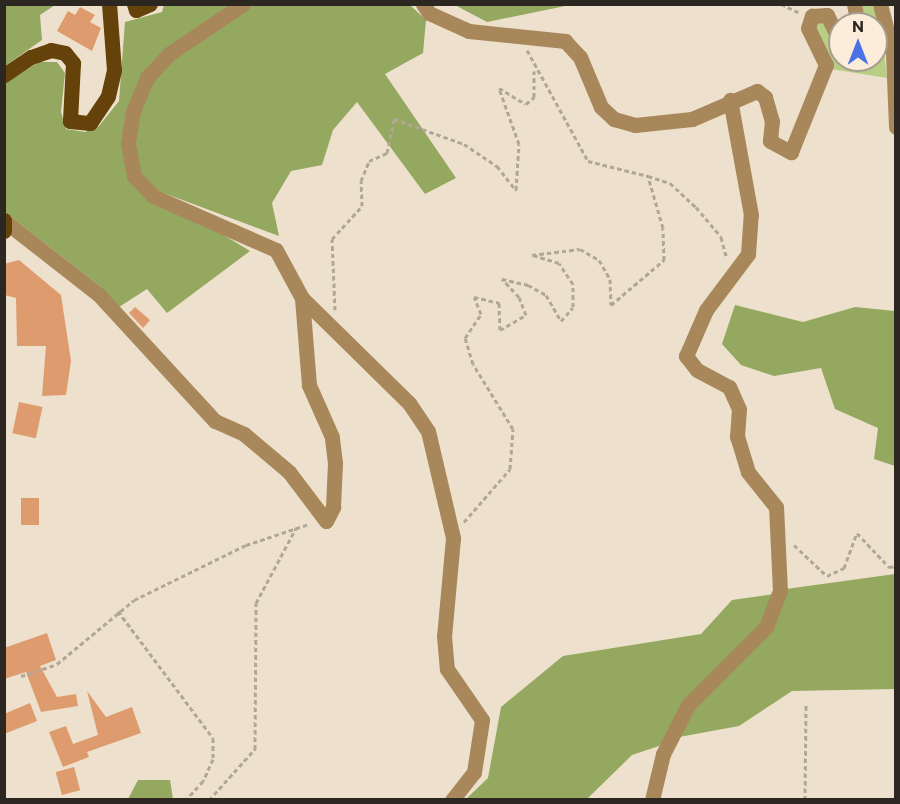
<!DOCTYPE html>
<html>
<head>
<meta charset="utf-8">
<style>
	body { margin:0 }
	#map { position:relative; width:900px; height:804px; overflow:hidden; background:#ede0cc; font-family:Commissioner,sans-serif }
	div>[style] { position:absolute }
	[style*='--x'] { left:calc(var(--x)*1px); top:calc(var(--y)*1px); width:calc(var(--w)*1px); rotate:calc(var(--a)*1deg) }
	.green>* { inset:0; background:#b9ce85 }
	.forest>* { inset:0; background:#94a860 }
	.building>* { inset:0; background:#de9c6e; transform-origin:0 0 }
	.path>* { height:3px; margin-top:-1.5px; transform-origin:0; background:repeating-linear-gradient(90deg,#b2a797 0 4.5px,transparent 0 7.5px) }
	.minor>* { height:15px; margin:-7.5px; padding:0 7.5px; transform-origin:7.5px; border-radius:7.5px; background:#a8875b }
	.major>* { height:15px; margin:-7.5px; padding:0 7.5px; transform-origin:7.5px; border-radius:7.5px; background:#644209 }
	span { translate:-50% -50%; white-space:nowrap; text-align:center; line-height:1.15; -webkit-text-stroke:4.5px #fbedd9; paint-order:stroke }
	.frame { position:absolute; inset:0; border:6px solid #2c2720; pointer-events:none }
	.north { position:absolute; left:828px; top:12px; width:60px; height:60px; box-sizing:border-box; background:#fbedd9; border:2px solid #a89e8f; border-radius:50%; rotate:0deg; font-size:16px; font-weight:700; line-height:24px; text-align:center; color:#2c2720 }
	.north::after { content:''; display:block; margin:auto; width:21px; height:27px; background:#4a72e5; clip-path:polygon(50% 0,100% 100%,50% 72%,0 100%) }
</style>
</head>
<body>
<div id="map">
	<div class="green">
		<i style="clip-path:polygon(861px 5px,872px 5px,881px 23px,887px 78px,831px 69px,815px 27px,815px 22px,824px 23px,840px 60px,862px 68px,876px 60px,876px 24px,868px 24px)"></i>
	</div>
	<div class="forest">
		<i style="clip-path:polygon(453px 4px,570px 4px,570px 5px,487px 22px)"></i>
		<i style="clip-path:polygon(5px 5px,55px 5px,40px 15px,42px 40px,5px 66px)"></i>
		<i style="clip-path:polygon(164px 5px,236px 5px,143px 77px,130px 178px,250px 251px,167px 313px,147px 289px,119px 307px,101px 287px,5px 212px,5px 83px,39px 62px,57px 62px,65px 73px,61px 112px,66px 129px,85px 132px,99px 126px,119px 101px,125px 22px,162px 12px)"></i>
		<i style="clip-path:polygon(250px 5px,410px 5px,426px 20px,423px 53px,385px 74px,456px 178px,425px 194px,357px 102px,333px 130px,322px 165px,291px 171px,272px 203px,279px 236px,153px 189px,139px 172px,133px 141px,136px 110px,152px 76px,171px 56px)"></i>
		<i style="clip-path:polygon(735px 305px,803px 322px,855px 307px,895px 311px,895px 466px,874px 459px,878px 428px,835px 409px,821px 368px,774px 376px,741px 365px,722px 344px)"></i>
		<i style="clip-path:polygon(895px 574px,895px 689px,792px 691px,739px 726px,679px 737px,695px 707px,786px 589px)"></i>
		<i style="clip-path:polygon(774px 594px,762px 627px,659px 746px,632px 755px,587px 799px,465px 800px,488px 778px,501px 707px,563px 656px,701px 634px,732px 600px)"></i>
		<i style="clip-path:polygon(138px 780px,170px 780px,173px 799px,128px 799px)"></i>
	</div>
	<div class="building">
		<i style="clip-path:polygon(80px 7px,95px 15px,90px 22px,101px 28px,92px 51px,57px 31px,68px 11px,75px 15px)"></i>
		<i style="clip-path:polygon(19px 260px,61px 295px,71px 361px,66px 395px,42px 396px,46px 346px,17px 346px,16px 298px,4px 295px,4px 264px)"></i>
		<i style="clip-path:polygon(135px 307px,150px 320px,143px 328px,129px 313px)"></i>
		<i style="left:19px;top:402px;width:24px;height:32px;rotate:12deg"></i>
		<i style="left:21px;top:498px;width:18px;height:27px"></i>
		<i style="clip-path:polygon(47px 633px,56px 660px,40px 666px,57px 697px,76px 694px,78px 706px,41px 712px,26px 672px,4px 679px,4px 648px)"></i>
		<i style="clip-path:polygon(87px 691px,106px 717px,132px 707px,141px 733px,87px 752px,89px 757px,63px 767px,49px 732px,66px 726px,73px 744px,98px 735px)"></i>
		<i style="clip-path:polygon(30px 703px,37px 721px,4px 734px,4px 714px)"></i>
		<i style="left:74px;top:767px;width:24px;height:19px;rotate:75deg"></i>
	</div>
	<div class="path">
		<i style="--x:781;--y:4;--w:19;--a:25"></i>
		<i style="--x:527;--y:50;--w:127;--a:61.2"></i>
		<i style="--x:588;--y:161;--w:62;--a:14"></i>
		<i style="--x:335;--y:310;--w:71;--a:-92.4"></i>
		<i style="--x:332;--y:239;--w:45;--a:-47.7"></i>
		<i style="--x:362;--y:206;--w:25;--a:-92"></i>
		<i style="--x:361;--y:181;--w:22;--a:-68"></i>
		<i style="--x:369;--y:161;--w:20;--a:-24"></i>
		<i style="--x:387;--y:153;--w:35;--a:-78"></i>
		<i style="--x:394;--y:119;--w:74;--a:19.7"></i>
		<i style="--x:464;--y:144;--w:40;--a:34"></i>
		<i style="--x:497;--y:166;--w:31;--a:52"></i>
		<i style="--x:516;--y:190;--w:46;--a:-86.3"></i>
		<i style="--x:519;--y:144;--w:59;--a:-109.7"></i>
		<i style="--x:499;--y:88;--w:31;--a:31"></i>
		<i style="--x:526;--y:104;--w:11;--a:-41"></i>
		<i style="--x:534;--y:97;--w:26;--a:-90"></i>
		<i style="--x:464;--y:522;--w:70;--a:-49"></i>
		<i style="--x:510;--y:469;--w:40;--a:-85.7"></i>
		<i style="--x:513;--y:429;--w:76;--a:-121.6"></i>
		<i style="--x:473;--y:364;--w:27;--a:-107"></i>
		<i style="--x:465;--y:338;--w:29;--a:-56"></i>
		<i style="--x:481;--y:314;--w:18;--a:-112"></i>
		<i style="--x:474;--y:297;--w:26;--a:13"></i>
		<i style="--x:499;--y:303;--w:27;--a:88"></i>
		<i style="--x:500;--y:330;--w:30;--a:-30"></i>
		<i style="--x:526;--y:315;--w:19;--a:-111"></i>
		<i style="--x:519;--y:297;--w:25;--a:-133"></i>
		<i style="--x:502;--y:279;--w:27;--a:13"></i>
		<i style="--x:528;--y:285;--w:21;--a:29"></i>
		<i style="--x:546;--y:295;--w:30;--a:60"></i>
		<i style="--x:561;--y:321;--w:18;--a:-49"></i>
		<i style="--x:573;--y:307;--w:23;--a:-90"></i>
		<i style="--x:573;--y:284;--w:25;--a:-124"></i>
		<i style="--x:559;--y:263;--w:28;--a:-163"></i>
		<i style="--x:532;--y:255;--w:48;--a:-7.1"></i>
		<i style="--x:580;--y:249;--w:22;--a:30"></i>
		<i style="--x:599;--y:260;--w:22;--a:60"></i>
		<i style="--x:610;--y:279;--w:26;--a:88"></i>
		<i style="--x:611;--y:305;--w:70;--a:-40.3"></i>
		<i style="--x:664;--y:260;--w:32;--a:-92"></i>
		<i style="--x:663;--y:228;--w:54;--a:-106.1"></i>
		<i style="--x:648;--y:176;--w:23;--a:18"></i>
		<i style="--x:670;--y:183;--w:35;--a:43"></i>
		<i style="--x:696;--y:207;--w:39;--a:50"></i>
		<i style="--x:721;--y:237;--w:20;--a:75"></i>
		<i style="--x:794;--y:545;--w:45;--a:43.2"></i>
		<i style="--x:827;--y:576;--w:19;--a:-25"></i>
		<i style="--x:844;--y:568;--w:37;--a:-70"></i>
		<i style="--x:857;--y:533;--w:47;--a:46.7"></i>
		<i style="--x:889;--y:567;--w:7;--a:-8"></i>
		<i style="--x:118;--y:611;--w:159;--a:53.2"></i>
		<i style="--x:213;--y:738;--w:21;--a:90"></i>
		<i style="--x:213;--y:759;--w:24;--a:114"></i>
		<i style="--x:203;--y:781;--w:25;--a:132"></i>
		<i style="--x:21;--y:676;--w:38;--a:-18"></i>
		<i style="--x:57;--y:664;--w:100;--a:-39.7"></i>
		<i style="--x:134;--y:600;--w:125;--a:-26.2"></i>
		<i style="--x:246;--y:545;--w:66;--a:-18.4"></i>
		<i style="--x:209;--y:800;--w:69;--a:-48"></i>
		<i style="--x:255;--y:749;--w:146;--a:-89.6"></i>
		<i style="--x:256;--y:603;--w:85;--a:-61.9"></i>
		<i style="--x:805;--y:800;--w:97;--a:-89.4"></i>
	</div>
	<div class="minor">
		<i style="--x:243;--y:4;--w:89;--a:146"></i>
		<i style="--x:169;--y:54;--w:33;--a:133"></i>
		<i style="--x:147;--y:78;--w:36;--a:113"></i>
		<i style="--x:133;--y:111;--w:33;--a:99"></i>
		<i style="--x:128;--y:144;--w:33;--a:79"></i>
		<i style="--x:134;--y:176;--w:28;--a:46"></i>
		<i style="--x:153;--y:196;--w:134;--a:23.7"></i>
		<i style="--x:276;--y:250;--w:55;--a:61.6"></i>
		<i style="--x:302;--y:298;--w:150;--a:44.5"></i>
		<i style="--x:409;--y:403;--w:34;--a:56"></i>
		<i style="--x:428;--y:431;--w:110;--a:76.8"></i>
		<i style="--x:453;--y:538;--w:98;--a:95.2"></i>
		<i style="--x:444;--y:636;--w:33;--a:85"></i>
		<i style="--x:447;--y:669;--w:62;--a:55.5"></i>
		<i style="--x:482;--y:720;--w:53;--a:98.7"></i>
		<i style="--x:474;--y:772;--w:36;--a:128"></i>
		<i style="--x:423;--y:4;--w:11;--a:56"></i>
		<i style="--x:429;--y:13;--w:44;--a:24.2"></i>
		<i style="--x:469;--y:31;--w:97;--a:5.9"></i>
		<i style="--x:565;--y:41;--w:22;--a:47"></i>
		<i style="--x:580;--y:57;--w:54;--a:67.2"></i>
		<i style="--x:601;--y:107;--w:18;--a:43"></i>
		<i style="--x:614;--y:119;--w:22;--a:16"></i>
		<i style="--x:635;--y:125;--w:57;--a:-6"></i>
		<i style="--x:692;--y:119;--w:71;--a:-23.3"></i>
		<i style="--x:757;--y:91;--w:10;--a:37"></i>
		<i style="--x:765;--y:97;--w:25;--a:74"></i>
		<i style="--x:772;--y:121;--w:20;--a:96"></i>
		<i style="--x:770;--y:141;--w:24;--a:28"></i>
		<i style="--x:791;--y:152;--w:94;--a:-68.1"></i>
		<i style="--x:826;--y:65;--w:41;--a:-115.9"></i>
		<i style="--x:808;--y:28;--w:13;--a:-72"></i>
		<i style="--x:812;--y:16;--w:15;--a:-4"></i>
		<i style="--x:827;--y:15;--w:30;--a:64"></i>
		<i style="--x:854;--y:4;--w:20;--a:79"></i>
		<i style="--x:880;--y:4;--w:52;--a:75.4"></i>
		<i style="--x:893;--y:54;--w:73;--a:87.6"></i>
		<i style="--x:849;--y:60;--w:10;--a:0"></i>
		<i style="--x:7;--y:223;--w:117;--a:38"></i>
		<i style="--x:99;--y:295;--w:171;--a:47.4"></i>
		<i style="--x:215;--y:421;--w:32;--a:24"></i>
		<i style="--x:244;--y:434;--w:59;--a:40.2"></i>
		<i style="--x:289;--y:472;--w:61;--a:52.9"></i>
		<i style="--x:326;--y:521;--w:16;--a:-63"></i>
		<i style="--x:333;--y:507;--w:44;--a:-87.4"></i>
		<i style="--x:335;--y:463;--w:26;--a:-97"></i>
		<i style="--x:332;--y:437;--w:57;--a:-113.9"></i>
		<i style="--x:309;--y:385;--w:87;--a:-94.6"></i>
		<i style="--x:652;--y:800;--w:47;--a:-76.6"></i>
		<i style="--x:663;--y:754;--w:55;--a:-63"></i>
		<i style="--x:688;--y:705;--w:110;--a:-45"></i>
		<i style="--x:766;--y:627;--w:39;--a:-69"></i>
		<i style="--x:780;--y:591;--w:84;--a:-92.7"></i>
		<i style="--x:776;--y:507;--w:45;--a:-128.7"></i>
		<i style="--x:748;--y:472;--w:37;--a:-107"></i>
		<i style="--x:737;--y:437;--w:28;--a:-86"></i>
		<i style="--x:739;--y:409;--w:24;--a:-114"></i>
		<i style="--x:729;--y:387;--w:36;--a:-152"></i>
		<i style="--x:697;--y:370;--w:18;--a:-128"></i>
		<i style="--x:686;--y:356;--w:50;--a:-66.5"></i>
		<i style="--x:706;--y:310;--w:70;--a:-53.1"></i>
		<i style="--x:748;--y:254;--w:39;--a:-86"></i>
		<i style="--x:751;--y:215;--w:117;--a:-100.3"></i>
	</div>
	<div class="major">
		<i style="--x:134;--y:4;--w:6;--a:72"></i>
		<i style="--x:136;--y:10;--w:15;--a:-23"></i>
		<i style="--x:4;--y:75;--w:32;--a:-34"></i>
		<i style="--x:31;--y:57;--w:21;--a:-19"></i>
		<i style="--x:51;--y:50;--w:14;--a:12"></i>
		<i style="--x:65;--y:53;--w:13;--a:51"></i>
		<i style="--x:73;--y:63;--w:58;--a:93"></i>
		<i style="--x:70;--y:121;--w:20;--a:6"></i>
		<i style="--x:90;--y:123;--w:32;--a:-56"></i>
		<i style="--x:108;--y:96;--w:27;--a:-77"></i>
		<i style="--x:114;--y:70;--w:66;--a:-94.3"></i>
		<i style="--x:4;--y:220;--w:11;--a:90"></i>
	</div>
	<div class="frame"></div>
	<div class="north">N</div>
</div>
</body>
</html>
